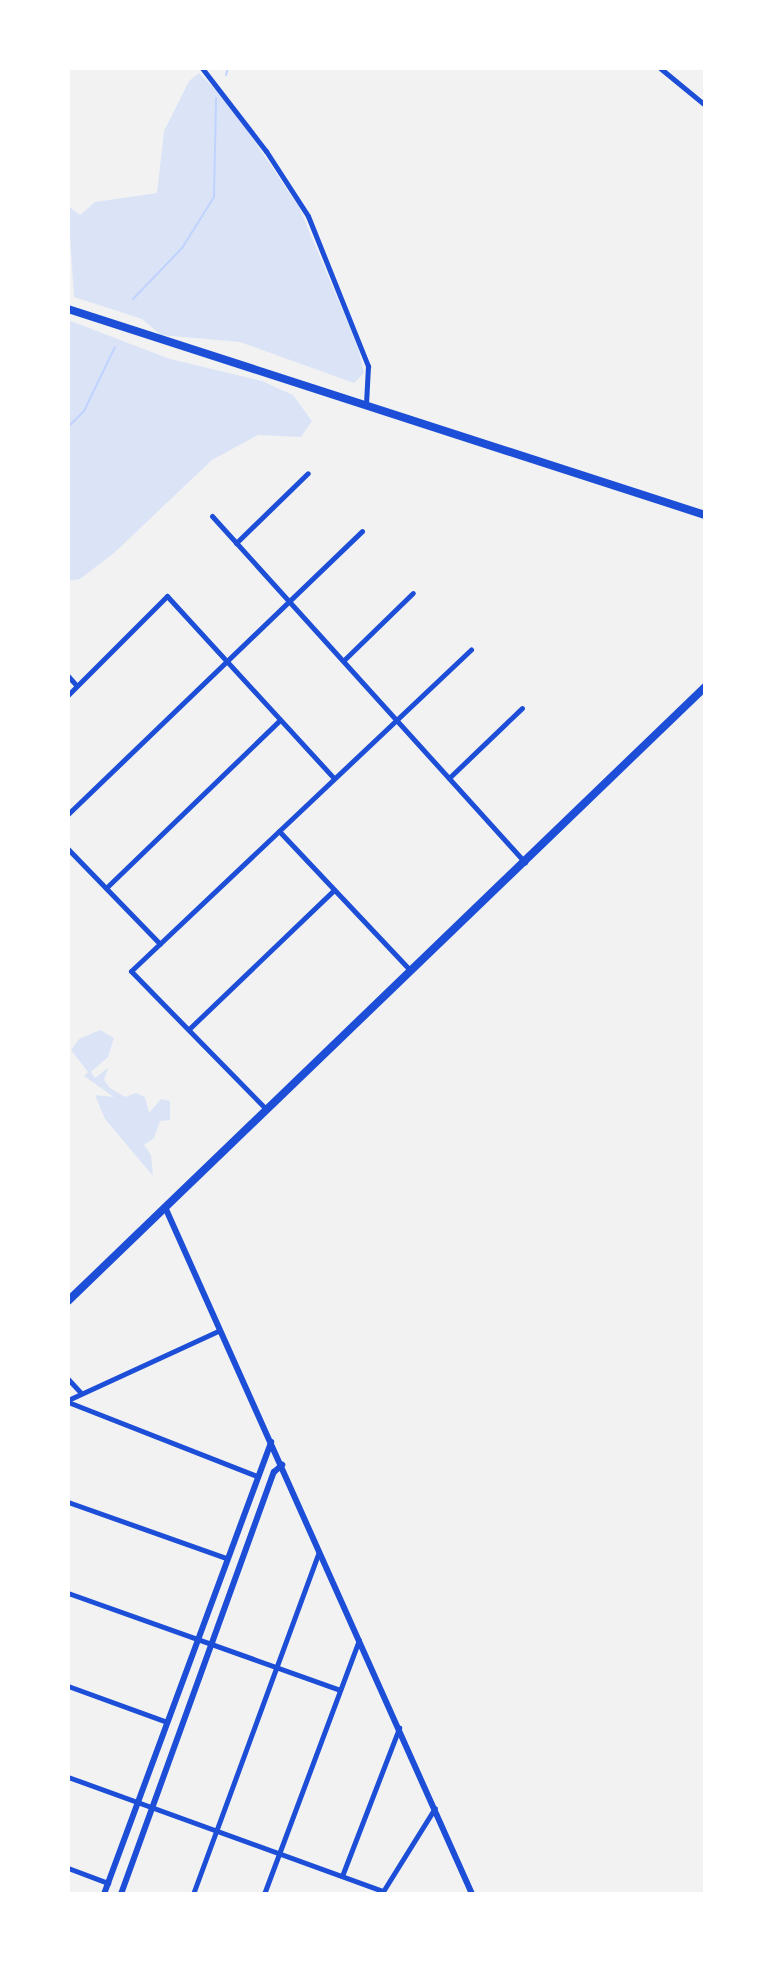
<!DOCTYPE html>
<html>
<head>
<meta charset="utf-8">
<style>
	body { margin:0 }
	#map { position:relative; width:773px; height:1962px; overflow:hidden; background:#f2f2f2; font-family:"Open Sans",sans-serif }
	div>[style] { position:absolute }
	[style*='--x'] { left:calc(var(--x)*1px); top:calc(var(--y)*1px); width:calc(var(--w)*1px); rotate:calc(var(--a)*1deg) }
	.green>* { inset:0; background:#dbe4f7 }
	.stream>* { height:2px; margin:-1px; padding:0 1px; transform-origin:1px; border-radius:1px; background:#bfd3fe }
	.minor>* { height:5px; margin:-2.5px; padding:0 2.5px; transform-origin:2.5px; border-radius:2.5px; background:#1d4ed8 }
	.tertiary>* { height:6px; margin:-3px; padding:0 3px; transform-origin:3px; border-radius:3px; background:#1d4ed8 }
	.trunk>* { height:8px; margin:-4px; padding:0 4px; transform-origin:4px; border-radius:4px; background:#1d4ed8 }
	span { translate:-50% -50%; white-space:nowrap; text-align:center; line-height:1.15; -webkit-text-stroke:6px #fff; paint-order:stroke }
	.frame { position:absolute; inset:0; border:70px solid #fff; pointer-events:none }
</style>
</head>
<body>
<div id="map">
	<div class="green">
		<i style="clip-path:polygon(199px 73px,228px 102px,299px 207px,358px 347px,364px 373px,354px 383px,240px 342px,161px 335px,142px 319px,74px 297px,68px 206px,80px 215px,95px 202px,157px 193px,164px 131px,189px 81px)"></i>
		<i style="clip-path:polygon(68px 320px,170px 359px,262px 381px,293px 395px,312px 421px,301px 437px,258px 435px,212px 460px,114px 553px,80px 579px,68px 581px)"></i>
		<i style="clip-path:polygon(100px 1030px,114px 1038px,108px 1057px,91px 1072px,95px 1078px,108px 1068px,104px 1080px,110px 1088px,125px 1097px,136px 1093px,145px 1097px,149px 1113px,161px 1099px,170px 1101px,170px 1120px,160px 1121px,154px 1138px,144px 1145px,151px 1155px,153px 1176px,105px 1119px,95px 1095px,114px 1097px,84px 1076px,88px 1072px,71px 1050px,79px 1039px)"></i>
	</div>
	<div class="stream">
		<i style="--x:226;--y:75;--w:7;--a:-74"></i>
		<i style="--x:133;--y:299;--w:71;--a:-46.1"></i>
		<i style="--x:182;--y:248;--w:60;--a:-57.9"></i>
		<i style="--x:214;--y:197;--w:99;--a:-88.8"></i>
		<i style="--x:68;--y:427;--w:23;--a:-45"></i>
		<i style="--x:84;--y:411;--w:71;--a:-64.2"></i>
	</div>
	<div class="minor">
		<i style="--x:202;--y:68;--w:105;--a:52.4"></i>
		<i style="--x:266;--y:151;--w:77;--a:57.1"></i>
		<i style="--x:308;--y:216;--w:162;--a:68.2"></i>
		<i style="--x:368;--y:366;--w:38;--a:93"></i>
		<i style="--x:660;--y:68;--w:58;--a:39.4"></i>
		<i style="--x:212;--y:516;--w:467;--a:47.9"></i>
		<i style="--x:236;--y:543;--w:100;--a:-44.2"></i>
		<i style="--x:344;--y:660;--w:96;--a:-44.2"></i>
		<i style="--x:68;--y:676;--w:13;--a:48"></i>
		<i style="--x:68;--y:695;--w:140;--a:-45"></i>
		<i style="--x:167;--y:596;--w:247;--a:47.5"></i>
		<i style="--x:449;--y:778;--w:101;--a:-43.8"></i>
		<i style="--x:68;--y:814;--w:408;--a:-43.9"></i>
		<i style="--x:279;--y:831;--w:191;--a:46.7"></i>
		<i style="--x:68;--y:849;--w:132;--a:45.9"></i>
		<i style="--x:106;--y:888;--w:242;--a:-44"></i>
		<i style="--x:189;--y:1029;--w:201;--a:-43.8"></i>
		<i style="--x:266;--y:1109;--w:193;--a:-134.4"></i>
		<i style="--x:131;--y:971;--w:468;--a:-43.4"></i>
		<i style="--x:68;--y:1379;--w:19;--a:47"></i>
		<i style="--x:68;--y:1400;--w:167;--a:-24.7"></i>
		<i style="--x:68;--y:1402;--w:203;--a:21.4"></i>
		<i style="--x:68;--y:1502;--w:168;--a:19.5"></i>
		<i style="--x:68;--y:1593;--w:287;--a:19.6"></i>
		<i style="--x:68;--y:1686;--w:105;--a:20"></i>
		<i style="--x:68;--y:1777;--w:335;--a:19.9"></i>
		<i style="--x:68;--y:1868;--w:43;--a:20.6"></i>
		<i style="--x:342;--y:1876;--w:159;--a:-68.9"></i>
		<i style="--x:382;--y:1893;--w:100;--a:-58.1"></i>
		<i style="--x:193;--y:1894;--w:364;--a:-69.8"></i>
		<i style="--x:264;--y:1894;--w:271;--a:-69.5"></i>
	</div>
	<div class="tertiary">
		<i style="--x:165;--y:1207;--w:752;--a:65.92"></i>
		<i style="--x:104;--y:1894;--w:482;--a:-69.7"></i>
		<i style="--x:121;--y:1894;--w:449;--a:-70.1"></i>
		<i style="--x:274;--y:1472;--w:11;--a:-41"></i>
	</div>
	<div class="trunk">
		<i style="--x:68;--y:309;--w:669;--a:17.92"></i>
		<i style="--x:68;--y:1301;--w:885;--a:-43.95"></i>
	</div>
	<div class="frame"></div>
</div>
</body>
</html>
